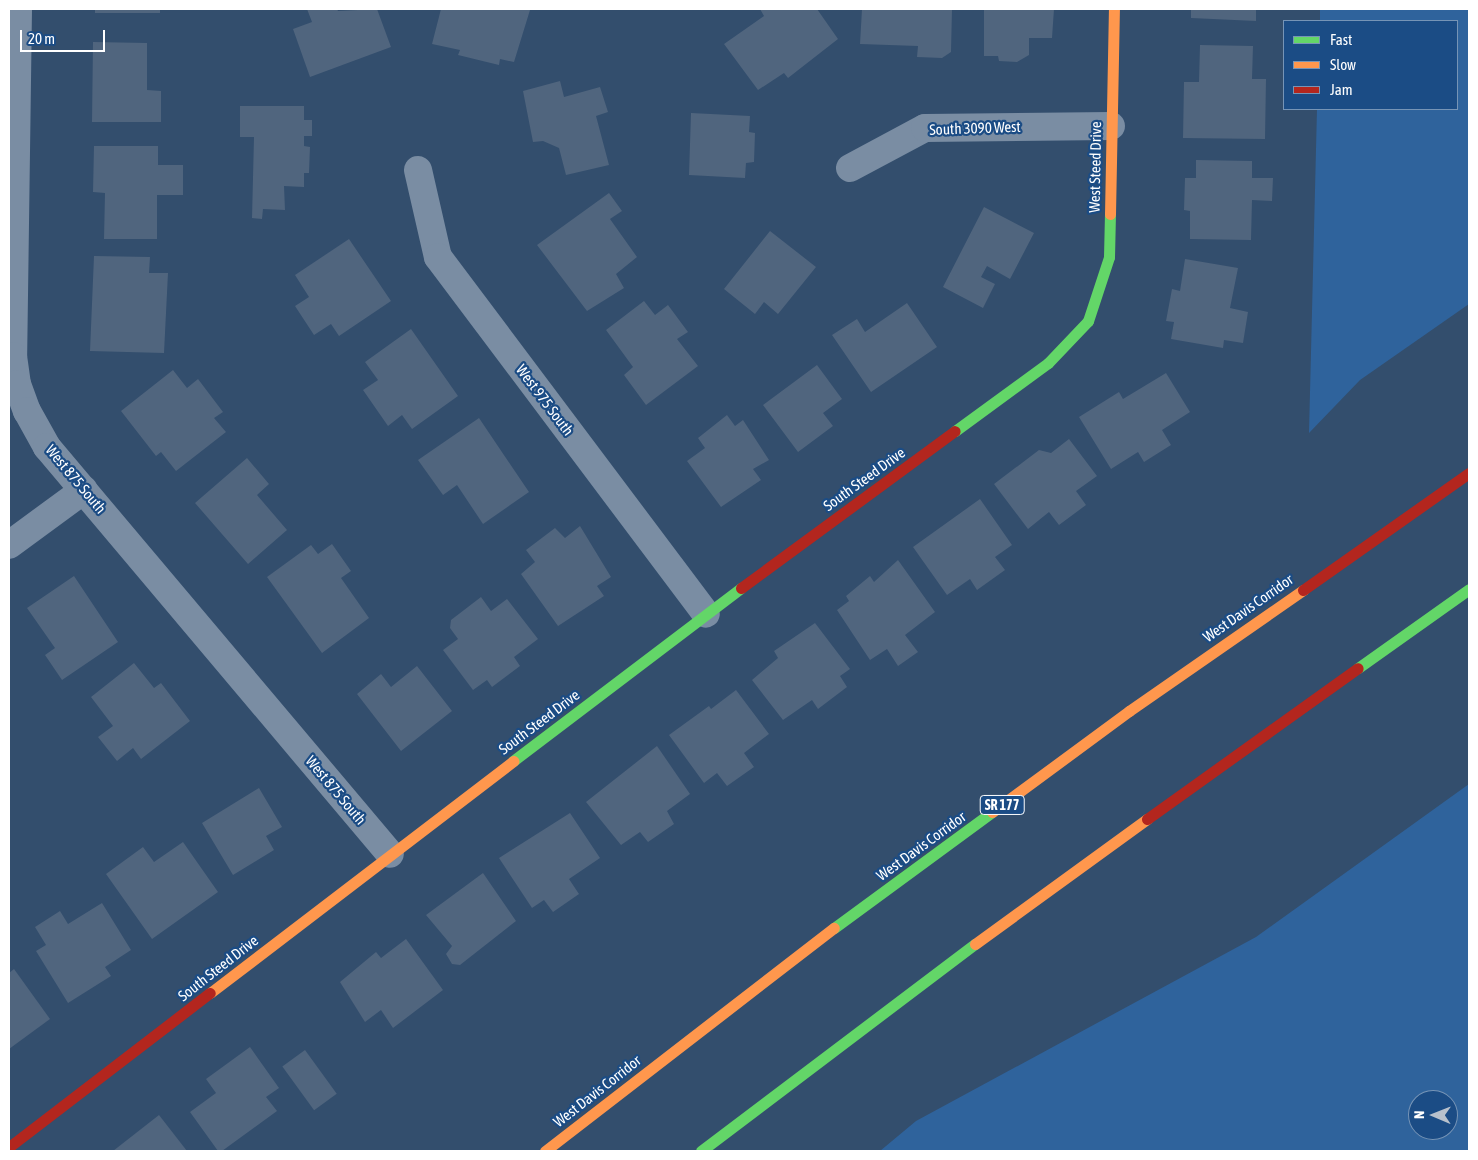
<!DOCTYPE html>
<html>
<head>
<meta charset="utf-8">
<style>
	body { margin:0 }
	#map { position:relative; width:1478px; height:1160px; overflow:hidden; background:#334e6d; font-family:"Asap Condensed",sans-serif }
	div>[style] { position:absolute }
	[style*='--x'] { left:calc(var(--x)*1px); top:calc(var(--y)*1px); width:calc(var(--w)*1px); rotate:calc(var(--a)*1deg) }
	.green>* { inset:0; background:#2f639c }
	.building>* { inset:0; background:#50657e; transform-origin:0 0 }
	.street>* { height:28px; margin:-14px; padding:0 14px; transform-origin:14px; border-radius:14px; background:#7a8da3 }
	.fast>* { height:11px; margin:-5.5px; padding:0 5.5px; transform-origin:5.5px; border-radius:5.5px; background:#63d668 }
	.slow>* { height:11px; margin:-5.5px; padding:0 5.5px; transform-origin:5.5px; border-radius:5.5px; background:#ff974d }
	.jam>* { height:11px; margin:-5.5px; padding:0 5.5px; transform-origin:5.5px; border-radius:5.5px; background:#b3261e }
	span { translate:-50% -50%; white-space:nowrap; text-align:center; line-height:1.15; -webkit-text-stroke:4.5px #1b4c85; paint-order:stroke }
	.shield-label span { padding:1px 4px; background:#1b4c85; border:1px solid; border-radius:4px; -webkit-text-stroke-width:0 }
	.shield-label { font-size:14px; color:#fff; font-weight:700 }
	.street-label { font-size:15px; color:#fff }
	.frame { position:absolute; inset:0; border:10px solid #fff; pointer-events:none }
	.legend { position:absolute; left:1283px; top:20px; width:175px; height:90px; box-sizing:border-box; background:#1b4c85; border:1px solid #7694b6; margin:0; padding:6px 9px; list-style:none; font-size:15px; color:#fff }
	.legend li { display:flex; align-items:center; gap:10px; height:25px }
	.legend b { width:25px; border:1px solid #7694b6 }
	.north { position:absolute; left:1408px; top:1090px; width:50px; height:50px; box-sizing:border-box; background:#1b4c85; border:1px solid #7694b6; border-radius:50%; rotate:271deg; font-size:14px; font-weight:700; line-height:20px; text-align:center; color:#fff }
	.north::after { content:''; display:block; margin:auto; width:18px; height:22px; background:#b8c1cc; clip-path:polygon(50% 0,100% 100%,50% 72%,0 100%) }
	.scale { position:absolute; left:20px; top:30px; width:85px; height:22px; box-sizing:border-box; border:2px solid #fff; border-top:0; padding-left:6px; font-size:15px; line-height:18px; white-space:nowrap; color:#fff; -webkit-text-stroke:4px #1b4c85; paint-order:stroke }
</style>
</head>
<body>
<div id="map">
	<div class="green">
		<i style="clip-path:polygon(1320px 9px,1469px 9px,1469px 304px,1360px 380px,1309px 433px,1317px 109px,1457px 109px,1457px 21px,1320px 21px)"></i>
		<i style="clip-path:polygon(evenodd,1469px 784px,1469px 1151px,880px 1151px,916px 1121px,1256px 937px,1469px 784px,1418px 1100px,1448px 1100px,1448px 1130px,1418px 1130px,1418px 1100px)"></i>
	</div>
	<div class="building">
		<i style="left:95px;top:9px;width:65px;height:4px"></i>
		<i style="clip-path:polygon(307px 9px,337px 9px,338px 11px,377px 9px,391px 47px,310px 77px,293px 29px,312px 22px)"></i>
		<i style="clip-path:polygon(441px 9px,530px 10px,514px 62px,500px 59px,499px 65px,458px 55px,460px 50px,432px 44px)"></i>
		<i style="clip-path:polygon(760px 9px,817px 9px,838px 39px,788px 78px,784px 73px,758px 90px,724px 44px,764px 16px)"></i>
		<i style="clip-path:polygon(862px 9px,952px 9px,951px 52px,942px 58px,917px 57px,918px 46px,860px 44px)"></i>
		<i style="clip-path:polygon(984px 9px,1054px 9px,1052px 38px,1029px 38px,1029px 55px,1017px 62px,999px 61px,998px 56px,984px 56px)"></i>
		<i style="clip-path:polygon(1191px 9px,1256px 9px,1256px 21px,1191px 18px)"></i>
		<i style="clip-path:polygon(93px 42px,147px 43px,147px 90px,161px 91px,161px 122px,92px 122px)"></i>
		<i style="clip-path:polygon(1200px 45px,1253px 46px,1252px 79px,1266px 79px,1265px 139px,1183px 138px,1184px 82px,1199px 82px)"></i>
		<i style="clip-path:polygon(560px 81px,564px 97px,600px 87px,608px 112px,596px 116px,609px 165px,566px 175px,559px 148px,543px 141px,533px 142px,523px 91px)"></i>
		<i style="clip-path:polygon(240px 106px,304px 106px,304px 120px,312px 120px,312px 136px,304px 136px,304px 146px,310px 147px,309px 173px,304px 173px,304px 187px,284px 186px,285px 210px,263px 209px,262px 219px,252px 218px,254px 137px,240px 137px)"></i>
		<i style="clip-path:polygon(691px 113px,750px 116px,749px 132px,755px 133px,754px 162px,746px 163px,745px 178px,689px 175px)"></i>
		<i style="clip-path:polygon(94px 146px,158px 146px,158px 165px,183px 165px,183px 195px,157px 195px,157px 239px,104px 239px,105px 193px,93px 192px)"></i>
		<i style="clip-path:polygon(1196px 160px,1252px 161px,1252px 178px,1273px 178px,1272px 201px,1252px 200px,1251px 240px,1190px 239px,1190px 211px,1184px 210px,1185px 178px,1196px 178px)"></i>
		<i style="clip-path:polygon(609px 193px,622px 211px,610px 219px,637px 257px,616px 274px,624px 288px,587px 311px,537px 245px)"></i>
		<i style="clip-path:polygon(984px 207px,1034px 233px,1010px 279px,987px 266px,981px 277px,995px 284px,983px 308px,943px 287px)"></i>
		<i style="clip-path:polygon(770px 231px,816px 267px,778px 314px,764px 302px,755px 314px,724px 289px)"></i>
		<i style="clip-path:polygon(349px 239px,391px 301px,339px 336px,331px 324px,314px 335px,295px 306px,309px 297px,295px 275px)"></i>
		<i style="clip-path:polygon(94px 256px,150px 257px,149px 273px,168px 273px,164px 353px,90px 351px)"></i>
		<i style="clip-path:polygon(1185px 259px,1238px 268px,1230px 308px,1248px 312px,1243px 343px,1224px 340px,1223px 348px,1171px 339px,1174px 322px,1166px 321px,1172px 289px,1180px 291px)"></i>
		<i style="clip-path:polygon(644px 301px,655px 315px,668px 305px,688px 332px,677px 339px,698px 366px,646px 405px,624px 375px,633px 367px,606px 330px)"></i>
		<i style="clip-path:polygon(907px 303px,937px 347px,871px 392px,832px 335px,857px 319px,865px 332px)"></i>
		<i style="clip-path:polygon(411px 329px,458px 396px,412px 429px,402px 415px,388px 426px,363px 390px,378px 380px,365px 362px)"></i>
		<i style="clip-path:polygon(817px 365px,842px 399px,823px 413px,833px 426px,798px 452px,763px 405px)"></i>
		<i style="clip-path:polygon(173px 370px,187px 388px,198px 379px,223px 412px,214px 418px,226px 432px,176px 471px,161px 452px,156px 456px,121px 411px)"></i>
		<i style="clip-path:polygon(1166px 373px,1190px 412px,1162px 430px,1171px 445px,1144px 462px,1138px 452px,1111px 469px,1079px 417px,1119px 392px,1123px 399px)"></i>
		<i style="clip-path:polygon(727px 415px,735px 426px,743px 420px,769px 460px,753px 469px,761px 480px,721px 507px,687px 461px,705px 448px,698px 438px)"></i>
		<i style="clip-path:polygon(479px 418px,529px 492px,483px 524px,457px 485px,443px 495px,418px 460px)"></i>
		<i style="clip-path:polygon(1069px 439px,1097px 476px,1076px 491px,1086px 505px,1059px 525px,1049px 512px,1028px 529px,994px 484px,1039px 450px,1051px 453px)"></i>
		<i style="clip-path:polygon(247px 458px,269px 484px,257px 495px,287px 530px,248px 564px,195px 503px)"></i>
		<i style="clip-path:polygon(980px 499px,1012px 545px,995px 557px,1005px 570px,977px 590px,970px 579px,947px 595px,913px 547px)"></i>
		<i style="clip-path:polygon(580px 526px,611px 577px,597px 586px,604px 596px,558px 626px,521px 574px,535px 562px,526px 550px,555px 528px,565px 538px)"></i>
		<i style="clip-path:polygon(332px 544px,351px 571px,341px 578px,369px 618px,322px 653px,267px 577px,311px 545px,318px 554px)"></i>
		<i style="clip-path:polygon(898px 560px,935px 612px,905px 635px,918px 652px,898px 666px,887px 649px,870px 660px,837px 610px,849px 601px,846px 596px,870px 576px,874px 582px)"></i>
		<i style="clip-path:polygon(74px 576px,118px 642px,62px 680px,45px 655px,55px 648px,27px 608px)"></i>
		<i style="clip-path:polygon(481px 597px,491px 611px,507px 599px,538px 639px,514px 657px,520px 666px,492px 687px,487px 680px,473px 690px,443px 650px,458px 639px,450px 628px,451px 620px)"></i>
		<i style="clip-path:polygon(815px 623px,850px 669px,840px 676px,847px 687px,818px 709px,812px 700px,783px 720px,752px 680px,778px 658px,774px 651px)"></i>
		<i style="clip-path:polygon(134px 663px,154px 688px,161px 683px,190px 721px,141px 759px,133px 748px,117px 761px,98px 737px,113px 726px,91px 697px)"></i>
		<i style="clip-path:polygon(417px 666px,452px 711px,401px 751px,357px 694px,381px 674px,391px 687px)"></i>
		<i style="clip-path:polygon(736px 690px,769px 734px,744px 753px,754px 767px,727px 786px,717px 773px,704px 783px,669px 735px,709px 706px,711px 709px)"></i>
		<i style="clip-path:polygon(657px 746px,690px 794px,667px 811px,674px 824px,648px 842px,640px 832px,621px 845px,586px 802px)"></i>
		<i style="clip-path:polygon(259px 788px,282px 827px,266px 836px,274px 850px,233px 875px,202px 823px)"></i>
		<i style="clip-path:polygon(570px 813px,600px 858px,569px 879px,579px 894px,553px 912px,544px 900px,532px 908px,499px 858px)"></i>
		<i style="clip-path:polygon(183px 842px,218px 892px,152px 939px,106px 874px,143px 847px,154px 862px)"></i>
		<i style="clip-path:polygon(483px 873px,516px 921px,460px 965px,452px 964px,446px 954px,452px 946px,426px 915px)"></i>
		<i style="clip-path:polygon(102px 903px,131px 950px,105px 967px,111px 976px,68px 1003px,36px 951px,46px 945px,35px 927px,60px 911px,68px 924px)"></i>
		<i style="clip-path:polygon(406px 939px,443px 990px,393px 1028px,381px 1010px,365px 1022px,340px 982px,376px 952px,381px 958px)"></i>
		<i style="clip-path:polygon(14px 969px,50px 1019px,9px 1049px,9px 973px)"></i>
		<i style="clip-path:polygon(250px 1047px,279px 1088px,266px 1097px,277px 1111px,222px 1151px,218px 1151px,190px 1112px,216px 1093px,206px 1079px)"></i>
		<i style="left:305px;top:1050px;width:54px;height:28px;rotate:54deg"></i>
		<i style="clip-path:polygon(159px 1115px,187px 1151px,113px 1151px)"></i>
	</div>
	<div class="street">
		<i style="--x:18;--y:9;--w:347;--a:90.8"></i>
		<i style="--x:13;--y:356;--w:28;--a:82"></i>
		<i style="--x:17;--y:384;--w:29;--a:70"></i>
		<i style="--x:27;--y:411;--w:41;--a:60.9"></i>
		<i style="--x:47;--y:447;--w:532;--a:49.88"></i>
		<i style="--x:850;--y:168;--w:85;--a:-28.1"></i>
		<i style="--x:925;--y:128;--w:186;--a:-0.6"></i>
		<i style="--x:418;--y:170;--w:89;--a:77.1"></i>
		<i style="--x:438;--y:257;--w:446;--a:53.1"></i>
		<i style="--x:9;--y:545;--w:93;--a:-36.3"></i>
	</div>
	<div class="fast">
		<i style="--x:955;--y:431;--w:115;--a:-36.2"></i>
		<i style="--x:1048;--y:363;--w:58;--a:-46.4"></i>
		<i style="--x:1088;--y:321;--w:67;--a:-71.8"></i>
		<i style="--x:1109;--y:257;--w:43;--a:-88.7"></i>
		<i style="--x:1358;--y:668;--w:136;--a:-35.4"></i>
		<i style="--x:513;--y:761;--w:286;--a:-37.2"></i>
		<i style="--x:834;--y:928;--w:196;--a:-36.3"></i>
		<i style="--x:701;--y:1151;--w:343;--a:-37.1"></i>
	</div>
	<div class="slow">
		<i style="--x:1110;--y:214;--w:205;--a:-88.9"></i>
		<i style="--x:992;--y:812;--w:170;--a:-36.4"></i>
		<i style="--x:1129;--y:711;--w:212;--a:-34.8"></i>
		<i style="--x:975;--y:944;--w:213;--a:-36"></i>
		<i style="--x:210;--y:993;--w:382;--a:-37.4"></i>
		<i style="--x:545;--y:1151;--w:365;--a:-37.7"></i>
	</div>
	<div class="jam">
		<i style="--x:741;--y:588;--w:265;--a:-36.3"></i>
		<i style="--x:1303;--y:590;--w:203;--a:-35.2"></i>
		<i style="--x:1147;--y:819;--w:259;--a:-35.6"></i>
		<i style="--x:9;--y:1147;--w:253;--a:-37.5"></i>
	</div>
	<div class="shield-label">
		<span style="left:1002px;top:805px">SR 177</span>
	</div>
	<div class="street-label">
		<span style="left:975px;top:128px;rotate:-2deg">South 3090 West</span>
		<span style="left:1095px;top:167px;rotate:-89deg">West Steed Drive</span>
		<span style="left:545px;top:400px;rotate:53deg">West 975 South</span>
		<span style="left:76px;top:479px;rotate:50deg">West 875 South</span>
		<span style="left:864px;top:479px;rotate:-36deg">South Steed Drive</span>
		<span style="left:1248px;top:608px;rotate:-35deg">West Davis Corridor</span>
		<span style="left:539px;top:722px;rotate:-37deg">South Steed Drive</span>
		<span style="left:336px;top:790px;rotate:50deg">West 875 South</span>
		<span style="left:921px;top:846px;rotate:-36deg">West Davis Corridor</span>
		<span style="left:218px;top:968px;rotate:-38deg">South Steed Drive</span>
		<span style="left:597px;top:1091px;rotate:-38deg">West Davis Corridor</span>
	</div>
	<div class="frame"></div>
	<ul class="legend">
	<li><b style="height:6px;background:#63d668"></b>Fast</li>
	<li><b style="height:6px;background:#ff974d"></b>Slow</li>
	<li><b style="height:6px;background:#b3261e"></b>Jam</li>
	</ul>
	<div class="north">N</div>
	<div class="scale">20 m</div>
</div>
</body>
</html>
